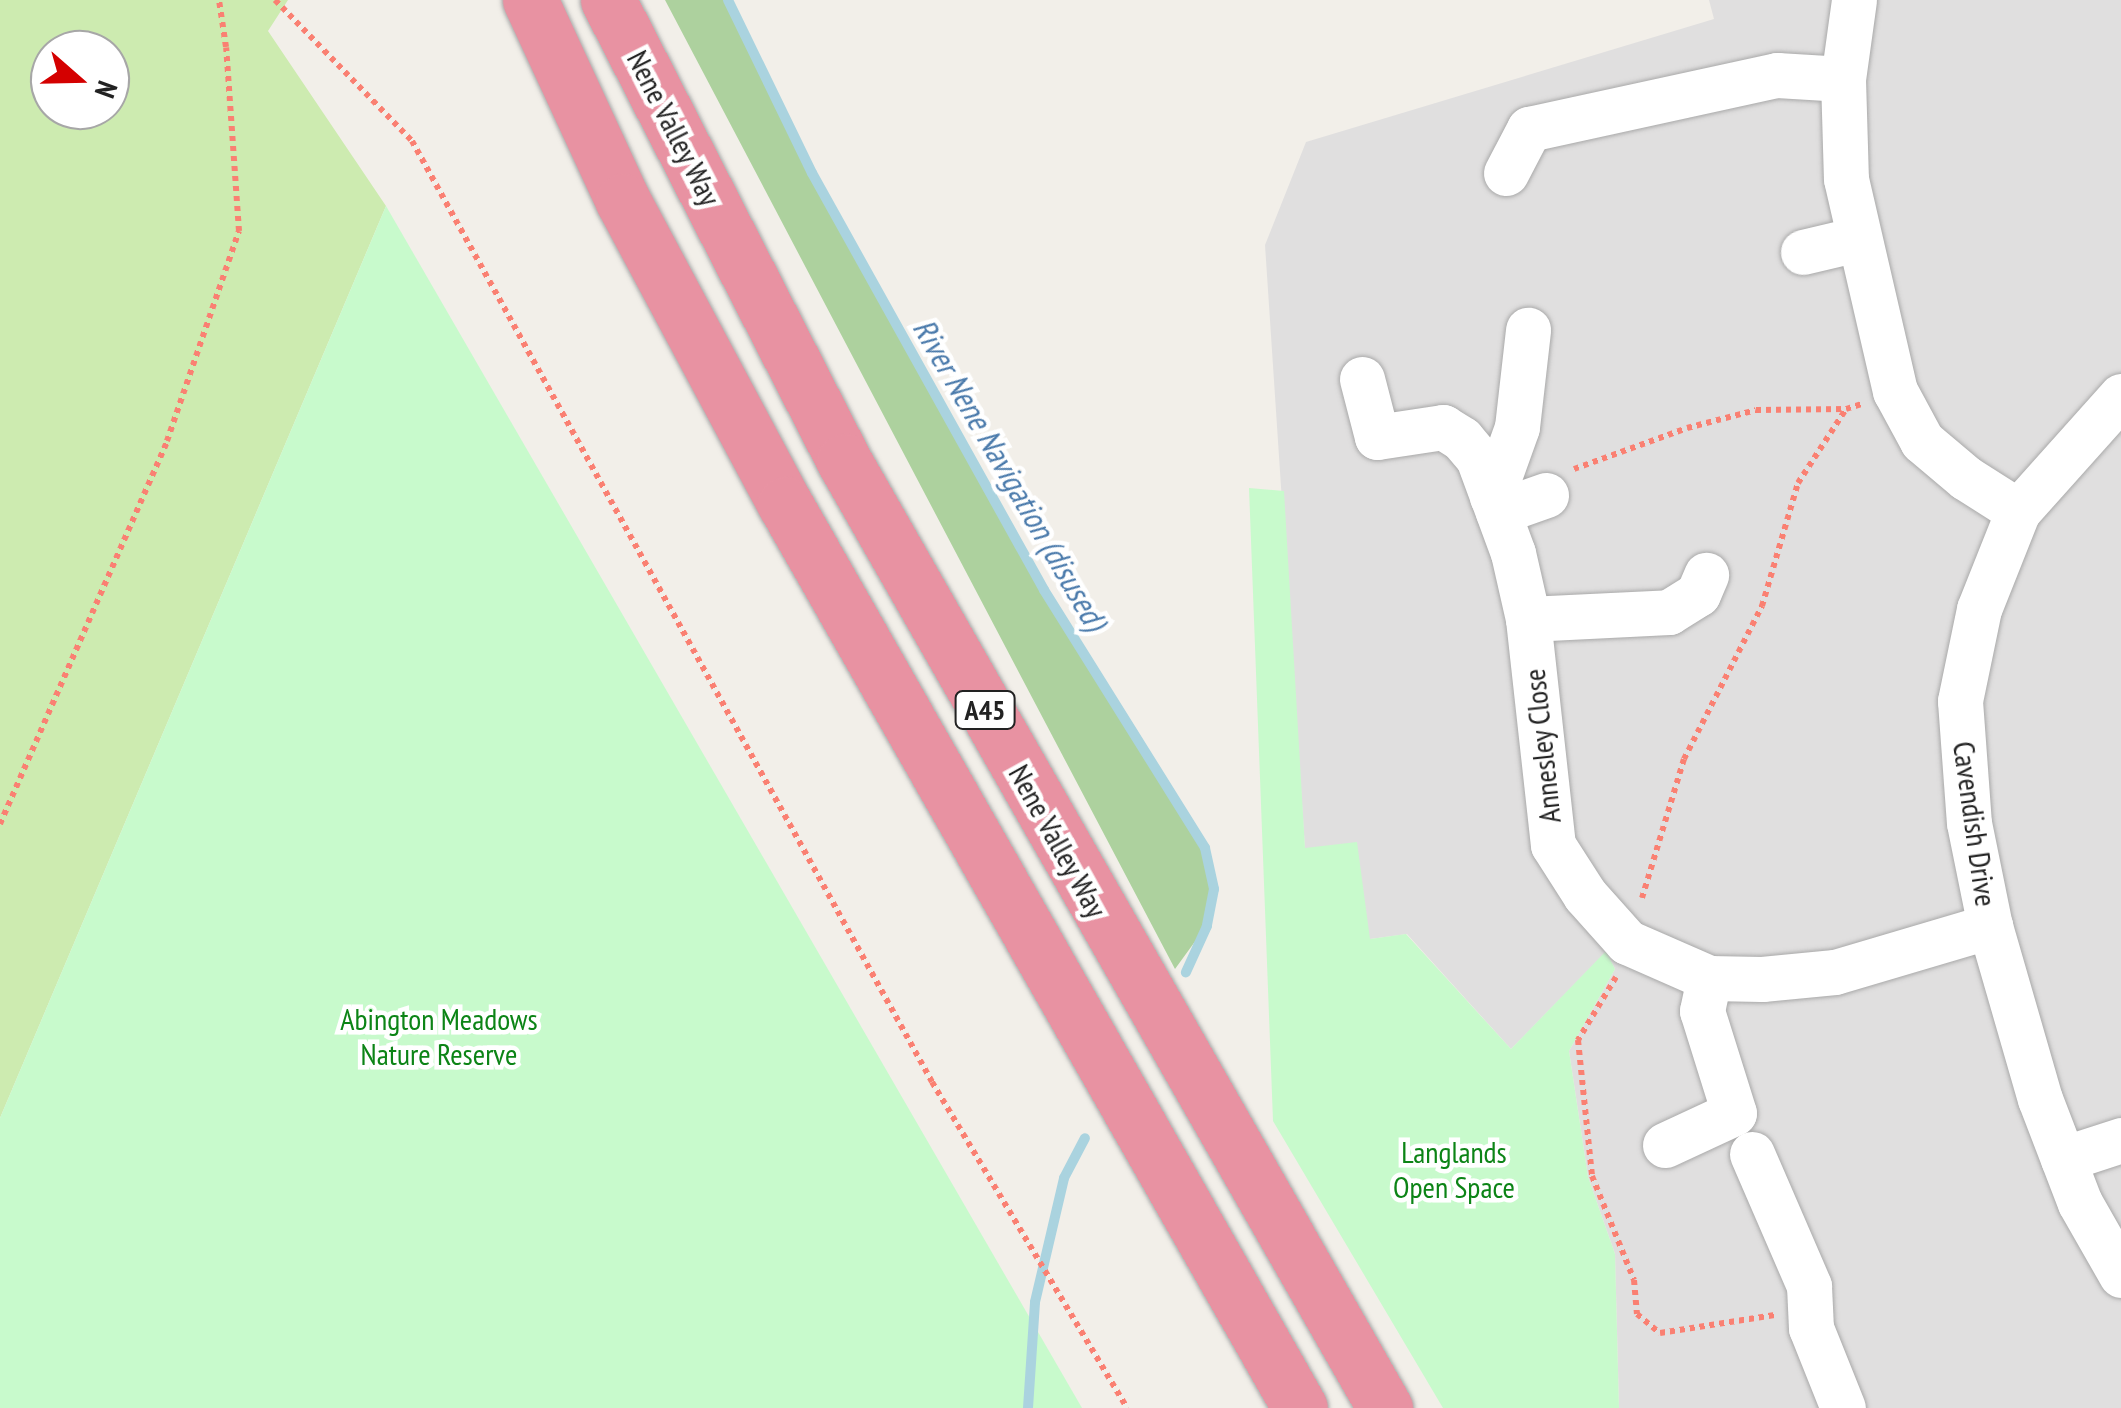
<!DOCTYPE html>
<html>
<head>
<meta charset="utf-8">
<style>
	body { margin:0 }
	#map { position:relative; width:2121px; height:1408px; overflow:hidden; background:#f2efe9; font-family:"PT Sans Narrow",sans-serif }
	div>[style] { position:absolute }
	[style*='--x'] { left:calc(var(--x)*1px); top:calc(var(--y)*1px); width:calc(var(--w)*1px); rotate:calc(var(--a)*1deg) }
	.residential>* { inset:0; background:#e0dfdf }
	.grass>* { inset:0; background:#cdebb0 }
	.forest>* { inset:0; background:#add19e }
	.park>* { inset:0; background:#c8facc }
	.stream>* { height:10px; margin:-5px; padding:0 5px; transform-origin:5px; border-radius:5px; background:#aad3df }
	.path>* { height:6px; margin-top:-3px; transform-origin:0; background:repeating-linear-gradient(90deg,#fa8072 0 5px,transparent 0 10px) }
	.roads { filter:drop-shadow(0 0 2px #a9a9a9) drop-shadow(0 0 2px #a9a9a9) }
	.minor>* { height:45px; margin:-22.5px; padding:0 22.5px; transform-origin:22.5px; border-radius:22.5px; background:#fff }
	.highway>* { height:55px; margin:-27.5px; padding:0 27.5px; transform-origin:27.5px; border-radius:27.5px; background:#e892a2 }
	span { translate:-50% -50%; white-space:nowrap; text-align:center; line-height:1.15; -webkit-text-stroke:9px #fff; paint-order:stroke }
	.shield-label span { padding:2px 8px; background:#fff; border:2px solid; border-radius:8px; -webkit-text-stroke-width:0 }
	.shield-label { font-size:28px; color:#222; font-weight:700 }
	.street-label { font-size:30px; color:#222 }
	.park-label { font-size:30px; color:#0c8416 }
	.water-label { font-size:32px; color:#4a7aab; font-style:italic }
	.north { position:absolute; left:30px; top:30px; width:100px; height:100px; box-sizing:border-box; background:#fff; border:2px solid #a7a7a7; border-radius:50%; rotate:110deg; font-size:28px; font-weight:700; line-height:40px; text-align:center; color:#222 }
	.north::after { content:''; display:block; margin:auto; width:35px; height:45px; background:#d40000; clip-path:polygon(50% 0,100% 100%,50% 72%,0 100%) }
</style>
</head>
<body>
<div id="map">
	<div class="residential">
		<i style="clip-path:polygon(1709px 0,2121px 0,2121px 1408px,1619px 1408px,1615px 1254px,1588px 1177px,1569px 1051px,1615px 969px,1606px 952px,1511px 1049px,1407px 934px,1370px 939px,1305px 849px,1265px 245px,1306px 142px,1714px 19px)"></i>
	</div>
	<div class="grass">
		<i style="clip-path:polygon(evenodd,0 0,288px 0,268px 31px,386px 206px,0 1118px,0 0,50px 50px,110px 50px,110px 110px,50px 110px,50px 50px)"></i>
	</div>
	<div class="forest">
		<i style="clip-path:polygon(665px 0,728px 0,812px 173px,1044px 590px,1205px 848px,1214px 889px,1207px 925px,1175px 969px)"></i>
	</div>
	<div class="park">
		<i style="clip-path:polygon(386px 206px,1082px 1408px,0 1408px,0 1118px)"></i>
		<i style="clip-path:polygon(1249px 488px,1284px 491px,1305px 848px,1357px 842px,1370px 939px,1406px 934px,1511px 1049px,1606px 951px,1615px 969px,1569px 1051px,1588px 1177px,1615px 1254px,1619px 1408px,1443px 1408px,1273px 1121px)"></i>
	</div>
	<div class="stream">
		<i style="--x:728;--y:0;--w:192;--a:64.1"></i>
		<i style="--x:812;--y:173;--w:477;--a:60.9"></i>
		<i style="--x:1044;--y:590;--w:304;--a:58"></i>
		<i style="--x:1205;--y:848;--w:42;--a:77.6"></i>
		<i style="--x:1214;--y:889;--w:38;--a:101"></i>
		<i style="--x:1207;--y:926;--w:51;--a:114.5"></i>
		<i style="--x:1028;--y:1408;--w:106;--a:-86.2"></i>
		<i style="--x:1035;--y:1302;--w:127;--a:-76.8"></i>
		<i style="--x:1064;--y:1178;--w:45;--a:-62.3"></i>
	</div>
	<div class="path">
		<i style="--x:275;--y:0;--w:197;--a:45.8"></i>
		<i style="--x:412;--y:141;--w:1075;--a:61.07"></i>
		<i style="--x:932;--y:1082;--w:380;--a:59.1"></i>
		<i style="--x:1574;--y:469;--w:120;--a:-19.9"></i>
		<i style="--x:1687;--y:428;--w:71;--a:-14.6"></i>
		<i style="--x:1756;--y:410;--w:90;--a:-0.6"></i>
		<i style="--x:1846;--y:409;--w:16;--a:-18"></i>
		<i style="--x:0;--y:824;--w:418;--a:-66.4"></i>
		<i style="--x:167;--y:441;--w:222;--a:-71.1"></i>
		<i style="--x:239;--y:231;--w:184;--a:-94"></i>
		<i style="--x:226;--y:47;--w:48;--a:-98.5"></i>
		<i style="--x:1642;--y:898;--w:145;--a:-73.2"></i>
		<i style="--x:1684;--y:759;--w:172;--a:-63"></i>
		<i style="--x:1762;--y:606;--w:128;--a:-73.7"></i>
		<i style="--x:1798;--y:483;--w:88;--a:-57"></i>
		<i style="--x:1616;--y:977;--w:74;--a:121.1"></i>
		<i style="--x:1578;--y:1040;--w:137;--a:84.1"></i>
		<i style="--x:1592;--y:1176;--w:112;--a:68"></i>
		<i style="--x:1634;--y:1280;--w:34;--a:85"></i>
		<i style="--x:1637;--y:1314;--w:30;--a:40"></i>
		<i style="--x:1660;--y:1333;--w:116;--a:-8.9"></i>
	</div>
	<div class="roads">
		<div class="minor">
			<i style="--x:1854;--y:0;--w:80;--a:97.9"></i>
			<i style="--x:1843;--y:79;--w:100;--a:88.3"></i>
			<i style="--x:1846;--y:179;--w:218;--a:77"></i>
			<i style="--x:1895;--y:391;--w:57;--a:61.6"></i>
			<i style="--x:1922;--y:441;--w:57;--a:40.1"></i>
			<i style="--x:1966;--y:478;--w:62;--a:32.4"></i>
			<i style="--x:1506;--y:173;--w:50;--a:-62.4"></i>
			<i style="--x:1529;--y:129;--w:254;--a:-12.3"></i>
			<i style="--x:1777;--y:75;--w:66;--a:3.5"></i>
			<i style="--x:1803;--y:252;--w:57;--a:-13.3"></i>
			<i style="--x:1362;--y:379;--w:60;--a:75.5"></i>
			<i style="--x:1377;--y:437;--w:67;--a:-8.6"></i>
			<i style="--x:1443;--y:427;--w:22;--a:32"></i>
			<i style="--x:1462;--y:439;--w:25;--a:50"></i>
			<i style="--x:1478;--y:458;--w:101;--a:69.8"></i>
			<i style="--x:1513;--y:553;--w:68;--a:77.2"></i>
			<i style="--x:1528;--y:619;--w:227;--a:83.7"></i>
			<i style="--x:1553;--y:845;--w:59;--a:57.4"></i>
			<i style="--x:1585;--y:895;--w:63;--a:48.2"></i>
			<i style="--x:1627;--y:942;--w:90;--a:23.7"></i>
			<i style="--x:1709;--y:978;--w:53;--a:1.1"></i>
			<i style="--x:1762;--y:979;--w:73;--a:-5.5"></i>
			<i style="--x:1835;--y:972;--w:162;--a:-16.5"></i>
			<i style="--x:2121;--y:396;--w:154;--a:131.8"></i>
			<i style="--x:2018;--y:511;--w:105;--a:111.7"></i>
			<i style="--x:1979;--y:609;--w:94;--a:101.7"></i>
			<i style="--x:1960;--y:701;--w:122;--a:85.8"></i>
			<i style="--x:1969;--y:823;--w:105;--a:78.5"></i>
			<i style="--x:1990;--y:926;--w:180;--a:73.9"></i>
			<i style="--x:2040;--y:1099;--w:111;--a:69"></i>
			<i style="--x:2080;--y:1203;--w:83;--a:60.3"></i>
			<i style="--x:1492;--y:497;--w:74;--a:-70.3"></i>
			<i style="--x:1517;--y:427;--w:98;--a:-83.5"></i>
			<i style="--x:1498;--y:512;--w:51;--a:-19.5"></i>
			<i style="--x:1528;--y:619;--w:141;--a:-2.8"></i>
			<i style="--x:1669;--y:612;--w:34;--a:-32"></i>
			<i style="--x:1698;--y:594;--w:21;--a:-67"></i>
			<i style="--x:1665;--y:1145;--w:76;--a:-24.9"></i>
			<i style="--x:1734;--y:1113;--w:107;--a:-107.4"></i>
			<i style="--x:1702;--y:1011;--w:34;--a:-78"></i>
			<i style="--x:1752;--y:1154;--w:144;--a:66.6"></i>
			<i style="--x:1809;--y:1286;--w:42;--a:87.3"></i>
			<i style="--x:1811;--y:1328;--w:86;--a:68.2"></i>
			<i style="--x:2063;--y:1159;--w:61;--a:-18.1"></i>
		</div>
		<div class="highway">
			<i style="--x:530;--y:0;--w:221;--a:65.2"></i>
			<i style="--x:623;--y:201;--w:344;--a:61.9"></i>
			<i style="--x:785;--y:504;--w:1040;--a:60.33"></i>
			<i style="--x:608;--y:0;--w:518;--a:62.89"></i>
			<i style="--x:844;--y:461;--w:1091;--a:60.26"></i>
		</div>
	</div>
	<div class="shield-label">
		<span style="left:985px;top:710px">A45</span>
	</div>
	<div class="street-label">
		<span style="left:674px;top:128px;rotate:63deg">Nene Valley Way</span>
		<span style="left:1542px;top:746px;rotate:-96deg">Annesley Close</span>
		<span style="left:1975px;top:824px;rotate:82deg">Cavendish Drive</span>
		<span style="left:1058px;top:841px;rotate:61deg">Nene Valley Way</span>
	</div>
	<div class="park-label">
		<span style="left:439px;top:1036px">Abington Meadows<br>Nature Reserve</span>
		<span style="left:1454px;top:1169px">Langlands<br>Open Space</span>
	</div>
	<div class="water-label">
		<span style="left:1010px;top:474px;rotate:60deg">River Nene Navigation (disused)</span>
	</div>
	<div class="north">N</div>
</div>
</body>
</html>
